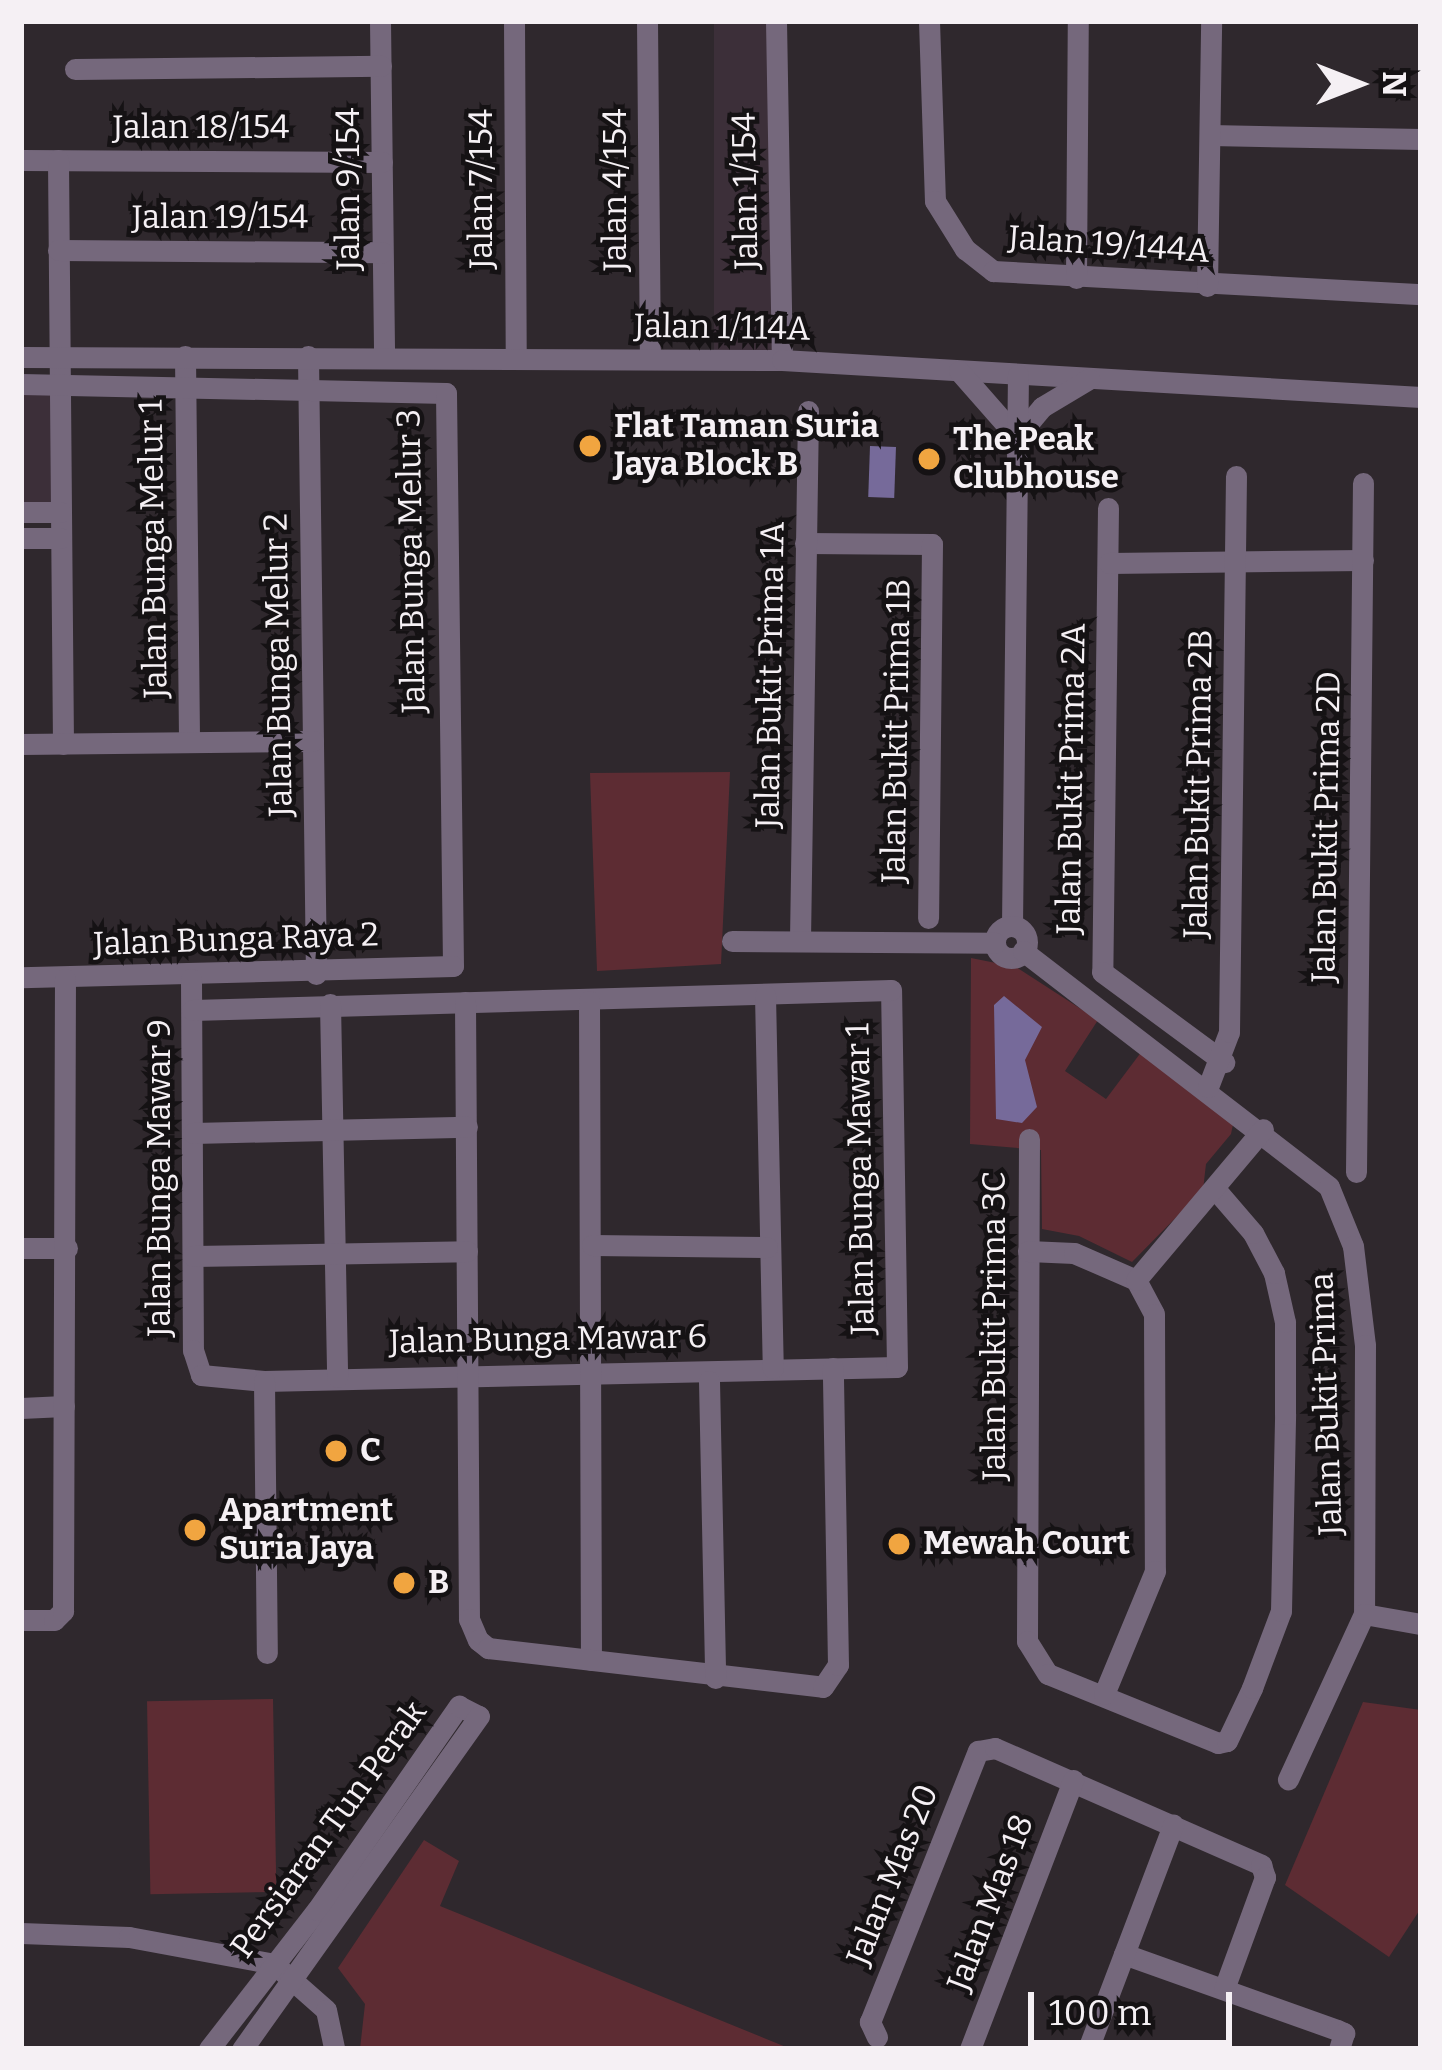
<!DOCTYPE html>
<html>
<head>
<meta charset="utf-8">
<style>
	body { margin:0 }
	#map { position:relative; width:1442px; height:2070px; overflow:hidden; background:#2f282d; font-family:Bitter,serif }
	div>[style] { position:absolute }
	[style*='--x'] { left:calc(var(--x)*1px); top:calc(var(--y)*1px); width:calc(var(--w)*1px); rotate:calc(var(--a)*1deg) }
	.built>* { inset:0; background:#3c2f39; transform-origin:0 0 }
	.green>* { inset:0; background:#5d2c33; transform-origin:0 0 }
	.water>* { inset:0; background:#766a9a; transform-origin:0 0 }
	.minor>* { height:21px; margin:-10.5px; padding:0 10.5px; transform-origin:10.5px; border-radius:10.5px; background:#75687c }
	.minor>.ring { margin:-10.5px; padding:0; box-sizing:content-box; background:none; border:21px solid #75687c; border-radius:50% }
	.dots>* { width:33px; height:33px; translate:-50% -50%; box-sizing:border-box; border:6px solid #151214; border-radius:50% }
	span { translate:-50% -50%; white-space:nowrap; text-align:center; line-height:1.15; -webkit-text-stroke:9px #151214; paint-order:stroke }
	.street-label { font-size:33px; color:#f5f0f4 }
	.poi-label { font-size:33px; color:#f5f0f4; font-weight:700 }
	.left { translate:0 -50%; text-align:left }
	.frame { position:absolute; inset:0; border:24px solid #f5f0f4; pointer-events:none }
	.north { position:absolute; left:1298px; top:24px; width:120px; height:120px; -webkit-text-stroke:9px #151214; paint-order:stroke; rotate:90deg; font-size:33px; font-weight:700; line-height:48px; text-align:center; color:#f5f0f4 }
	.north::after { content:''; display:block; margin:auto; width:42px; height:54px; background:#f5f0f4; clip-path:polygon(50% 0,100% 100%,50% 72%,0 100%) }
	.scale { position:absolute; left:1028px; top:1992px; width:204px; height:54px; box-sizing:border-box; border:6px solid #f5f0f4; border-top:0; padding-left:15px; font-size:36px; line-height:42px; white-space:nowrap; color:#f5f0f4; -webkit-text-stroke:9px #151214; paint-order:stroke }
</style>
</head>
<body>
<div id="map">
	<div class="built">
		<i style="left:714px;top:21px;width:58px;height:330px"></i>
		<i style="left:21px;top:389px;width:32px;height:118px"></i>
	</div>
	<div class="green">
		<i style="clip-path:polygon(730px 772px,721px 964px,597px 971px,590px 773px)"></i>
		<i style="clip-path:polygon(971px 958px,1016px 967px,1098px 1020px,1065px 1071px,1106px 1099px,1142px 1051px,1235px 1115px,1231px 1134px,1206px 1164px,1203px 1190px,1132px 1262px,1079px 1236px,1042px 1229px,1041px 1150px,970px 1144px)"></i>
		<i style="left:273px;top:1699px;width:193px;height:126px;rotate:89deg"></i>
		<i style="clip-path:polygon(1363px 1702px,1421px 1710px,1421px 1908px,1389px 1957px,1285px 1885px)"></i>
		<i style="clip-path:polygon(424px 1840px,459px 1861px,440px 1906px,791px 2049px,360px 2049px,365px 2004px,338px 1968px)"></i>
	</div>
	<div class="water">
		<i style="left:870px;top:446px;width:26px;height:51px;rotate:2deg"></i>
		<i style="clip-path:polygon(1004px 996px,1042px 1027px,1025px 1060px,1037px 1107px,1022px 1123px,996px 1119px,994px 1005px)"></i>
	</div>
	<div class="minor">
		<i style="--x:380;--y:21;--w:335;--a:89.3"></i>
		<i style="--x:514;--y:21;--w:336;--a:89.7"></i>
		<i style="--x:647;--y:21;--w:338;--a:89.5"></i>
		<i style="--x:776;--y:21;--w:339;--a:89"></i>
		<i style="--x:929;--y:21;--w:180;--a:88.1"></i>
		<i style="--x:935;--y:201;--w:57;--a:58"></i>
		<i style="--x:965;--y:249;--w:36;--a:38"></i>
		<i style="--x:993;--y:271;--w:429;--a:3.1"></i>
		<i style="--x:75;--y:69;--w:306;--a:-0.6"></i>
		<i style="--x:1210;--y:135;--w:211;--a:1.1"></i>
		<i style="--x:21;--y:160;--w:361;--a:0.3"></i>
		<i style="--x:58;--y:160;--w:584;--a:89.51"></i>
		<i style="--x:58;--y:250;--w:324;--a:0.4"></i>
		<i style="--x:1076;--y:278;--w:257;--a:-89.6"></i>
		<i style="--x:1207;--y:286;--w:265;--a:-89.1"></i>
		<i style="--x:185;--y:356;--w:386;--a:89.4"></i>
		<i style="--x:308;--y:356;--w:618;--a:89.26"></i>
		<i style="--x:21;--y:357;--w:761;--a:0.23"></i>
		<i style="--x:782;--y:360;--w:640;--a:3.31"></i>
		<i style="--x:959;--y:371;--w:88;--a:48.7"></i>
		<i style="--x:21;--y:384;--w:425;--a:1.2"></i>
		<i style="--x:446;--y:393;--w:573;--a:89.3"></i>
		<i style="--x:453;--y:966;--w:432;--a:178.5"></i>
		<i style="--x:1017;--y:437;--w:39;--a:-50"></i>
		<i style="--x:1042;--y:407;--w:55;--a:-30.8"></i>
		<i style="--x:1108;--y:508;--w:464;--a:90.7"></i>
		<i style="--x:1102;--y:972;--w:152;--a:36.4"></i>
		<i style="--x:21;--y:512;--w:39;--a:0"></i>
		<i style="--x:21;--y:538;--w:39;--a:0"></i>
		<i style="--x:805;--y:543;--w:127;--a:0.5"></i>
		<i style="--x:932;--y:544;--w:374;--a:90.6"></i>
		<i style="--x:1109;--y:563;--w:254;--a:-0.7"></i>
		<i style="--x:21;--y:744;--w:292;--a:-0.6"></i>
		<i style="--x:1012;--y:926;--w:551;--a:-89.38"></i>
		<i class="ring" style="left:995px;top:926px;width:11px;height:11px"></i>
		<i style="--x:800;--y:940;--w:529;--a:-89.13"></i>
		<i style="--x:732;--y:941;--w:263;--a:0.4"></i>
		<i style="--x:1023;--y:951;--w:386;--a:37.6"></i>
		<i style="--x:1329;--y:1187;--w:64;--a:67.9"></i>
		<i style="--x:1353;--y:1246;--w:100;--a:83.1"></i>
		<i style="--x:1365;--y:1345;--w:269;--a:90.2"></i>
		<i style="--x:1364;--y:1614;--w:182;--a:114.7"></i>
		<i style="--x:191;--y:979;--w:371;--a:89.7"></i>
		<i style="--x:193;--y:1350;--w:26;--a:72"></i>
		<i style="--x:201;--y:1375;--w:63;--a:5.4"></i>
		<i style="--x:264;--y:1381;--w:633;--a:-1.27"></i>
		<i style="--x:897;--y:1367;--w:377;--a:-90.9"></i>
		<i style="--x:891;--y:990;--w:699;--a:178.36"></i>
		<i style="--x:765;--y:995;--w:373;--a:88.8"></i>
		<i style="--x:589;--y:1001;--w:659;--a:89.83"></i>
		<i style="--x:465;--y:1002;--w:617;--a:89.63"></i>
		<i style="--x:469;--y:1619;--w:23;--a:67"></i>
		<i style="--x:478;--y:1640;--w:13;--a:39"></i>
		<i style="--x:488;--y:1648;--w:337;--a:6.6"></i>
		<i style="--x:823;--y:1687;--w:27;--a:-56"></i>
		<i style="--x:838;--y:1665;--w:297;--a:-91"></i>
		<i style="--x:330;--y:1004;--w:373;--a:88.9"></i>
		<i style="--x:1208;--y:1087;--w:59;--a:-69.1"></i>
		<i style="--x:1229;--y:1032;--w:556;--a:-89.28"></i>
		<i style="--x:193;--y:1133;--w:274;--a:-1.3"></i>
		<i style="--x:1029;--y:1139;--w:502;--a:90.23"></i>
		<i style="--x:1027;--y:1641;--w:39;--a:58"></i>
		<i style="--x:1048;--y:1674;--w:183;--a:22.1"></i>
		<i style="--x:1218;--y:1743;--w:9;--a:-13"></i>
		<i style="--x:1227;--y:1741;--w:59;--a:-64.7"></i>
		<i style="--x:1252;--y:1688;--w:82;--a:-69.4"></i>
		<i style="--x:1281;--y:1611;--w:197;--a:-88.8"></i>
		<i style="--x:1285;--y:1414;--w:92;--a:-90"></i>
		<i style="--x:1285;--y:1322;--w:50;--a:-102.7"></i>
		<i style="--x:1274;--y:1273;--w:45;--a:-117.7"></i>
		<i style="--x:1253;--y:1233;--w:57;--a:-130.7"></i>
		<i style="--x:1356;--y:1172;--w:689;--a:-89.42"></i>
		<i style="--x:592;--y:1245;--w:175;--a:0.7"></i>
		<i style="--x:21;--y:1248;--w:46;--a:0"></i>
		<i style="--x:1028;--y:1251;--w:46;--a:2.5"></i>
		<i style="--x:1074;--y:1253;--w:68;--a:23.5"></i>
		<i style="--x:1136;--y:1280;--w:38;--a:62"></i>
		<i style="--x:1154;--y:1314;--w:257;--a:89.8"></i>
		<i style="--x:1155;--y:1571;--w:133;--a:112.5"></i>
		<i style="--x:193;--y:1256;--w:274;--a:-1"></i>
		<i style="--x:1136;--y:1280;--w:197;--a:-49.9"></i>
		<i style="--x:264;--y:1381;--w:272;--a:89.4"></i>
		<i style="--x:709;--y:1381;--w:297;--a:88.8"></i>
		<i style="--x:21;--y:1408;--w:43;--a:-2.7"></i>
		<i style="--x:1364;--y:1614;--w:58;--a:10"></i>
		<i style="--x:21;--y:1620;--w:33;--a:0"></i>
		<i style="--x:54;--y:1620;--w:13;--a:-45"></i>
		<i style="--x:63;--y:1611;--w:632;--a:-89.82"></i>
		<i style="--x:21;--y:1933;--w:108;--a:2.1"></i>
		<i style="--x:129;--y:1937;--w:147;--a:10.5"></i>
		<i style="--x:274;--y:1964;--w:69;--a:41.5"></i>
		<i style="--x:326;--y:2010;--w:40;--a:78"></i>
		<i style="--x:1124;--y:1954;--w:226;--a:19.6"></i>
		<i style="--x:1337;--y:2030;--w:8;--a:23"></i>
		<i style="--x:1344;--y:2033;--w:17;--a:107"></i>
		<i style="--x:877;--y:2037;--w:17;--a:-115"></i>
		<i style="--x:870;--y:2022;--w:292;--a:-68.3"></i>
		<i style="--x:978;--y:1751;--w:17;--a:-10"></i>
		<i style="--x:995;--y:1748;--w:291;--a:23.7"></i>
		<i style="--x:1261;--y:1865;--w:13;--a:72"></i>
		<i style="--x:1265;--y:1877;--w:119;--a:110.1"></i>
		<i style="--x:209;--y:2049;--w:176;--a:-52.2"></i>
		<i style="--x:317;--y:1910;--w:249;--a:-55.2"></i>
		<i style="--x:459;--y:1706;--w:22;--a:27"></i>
		<i style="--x:479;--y:1716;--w:409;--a:125.4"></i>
		<i style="--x:970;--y:2049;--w:288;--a:-69"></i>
		<i style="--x:1088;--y:2049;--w:240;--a:-69.2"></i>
	</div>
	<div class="dots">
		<i style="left:590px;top:446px;background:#f1a540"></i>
		<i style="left:929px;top:459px;background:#f1a540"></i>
		<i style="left:336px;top:1451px;background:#f1a540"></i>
		<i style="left:195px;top:1530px;background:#f1a540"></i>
		<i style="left:899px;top:1544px;background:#f1a540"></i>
		<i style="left:404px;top:1583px;background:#f1a540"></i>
	</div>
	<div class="street-label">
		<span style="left:201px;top:128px">Jalan 18/154</span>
		<span style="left:349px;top:189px;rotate:-90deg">Jalan 9/154</span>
		<span style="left:482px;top:189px;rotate:-90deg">Jalan 7/154</span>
		<span style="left:616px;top:190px;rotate:-90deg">Jalan 4/154</span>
		<span style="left:746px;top:191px;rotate:-91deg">Jalan 1/154</span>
		<span style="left:220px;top:218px">Jalan 19/154</span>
		<span style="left:1109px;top:245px;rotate:4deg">Jalan 19/144A</span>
		<span style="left:722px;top:328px;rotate:1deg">Jalan 1/114A</span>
		<span style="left:154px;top:549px;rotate:-91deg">Jalan Bunga Melur 1</span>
		<span style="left:412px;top:561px;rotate:-91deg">Jalan Bunga Melur 3</span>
		<span style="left:279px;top:665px;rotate:-91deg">Jalan Bunga Melur 2</span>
		<span style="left:771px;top:675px;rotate:-89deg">Jalan Bukit Prima 1A</span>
		<span style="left:897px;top:731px;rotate:-89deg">Jalan Bukit Prima 1B</span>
		<span style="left:1072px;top:779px;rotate:-89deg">Jalan Bukit Prima 2A</span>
		<span style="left:1199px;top:784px;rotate:-89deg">Jalan Bukit Prima 2B</span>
		<span style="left:1327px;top:827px;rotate:-89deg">Jalan Bukit Prima 2D</span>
		<span style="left:236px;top:940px;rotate:-2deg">Jalan Bunga Raya 2</span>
		<span style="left:160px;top:1178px;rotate:-90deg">Jalan Bunga Mawar 9</span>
		<span style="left:861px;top:1179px;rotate:-91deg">Jalan Bunga Mawar 1</span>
		<span style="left:995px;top:1326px;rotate:-90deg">Jalan Bukit Prima 3C</span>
		<span style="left:548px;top:1340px;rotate:-1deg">Jalan Bunga Mawar 6</span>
		<span style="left:1327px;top:1404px;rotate:-92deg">Jalan Bukit Prima</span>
		<span style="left:329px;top:1830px;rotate:-54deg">Persiaran Tun Perak</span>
		<span style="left:893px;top:1875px;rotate:-68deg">Jalan Mas 20</span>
		<span style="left:991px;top:1903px;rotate:-69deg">Jalan Mas 18</span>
	</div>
	<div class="poi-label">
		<span class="left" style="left:614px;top:446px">Flat Taman Suria<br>Jaya Block B</span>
		<span class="left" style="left:953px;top:459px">The Peak<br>Clubhouse</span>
		<span class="left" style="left:360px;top:1451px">C</span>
		<span class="left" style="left:219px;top:1530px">Apartment<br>Suria Jaya</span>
		<span class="left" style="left:923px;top:1544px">Mewah Court</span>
		<span class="left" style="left:428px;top:1583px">B</span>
	</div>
	<div class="frame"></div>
	<div class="north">N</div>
	<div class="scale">100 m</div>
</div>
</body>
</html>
